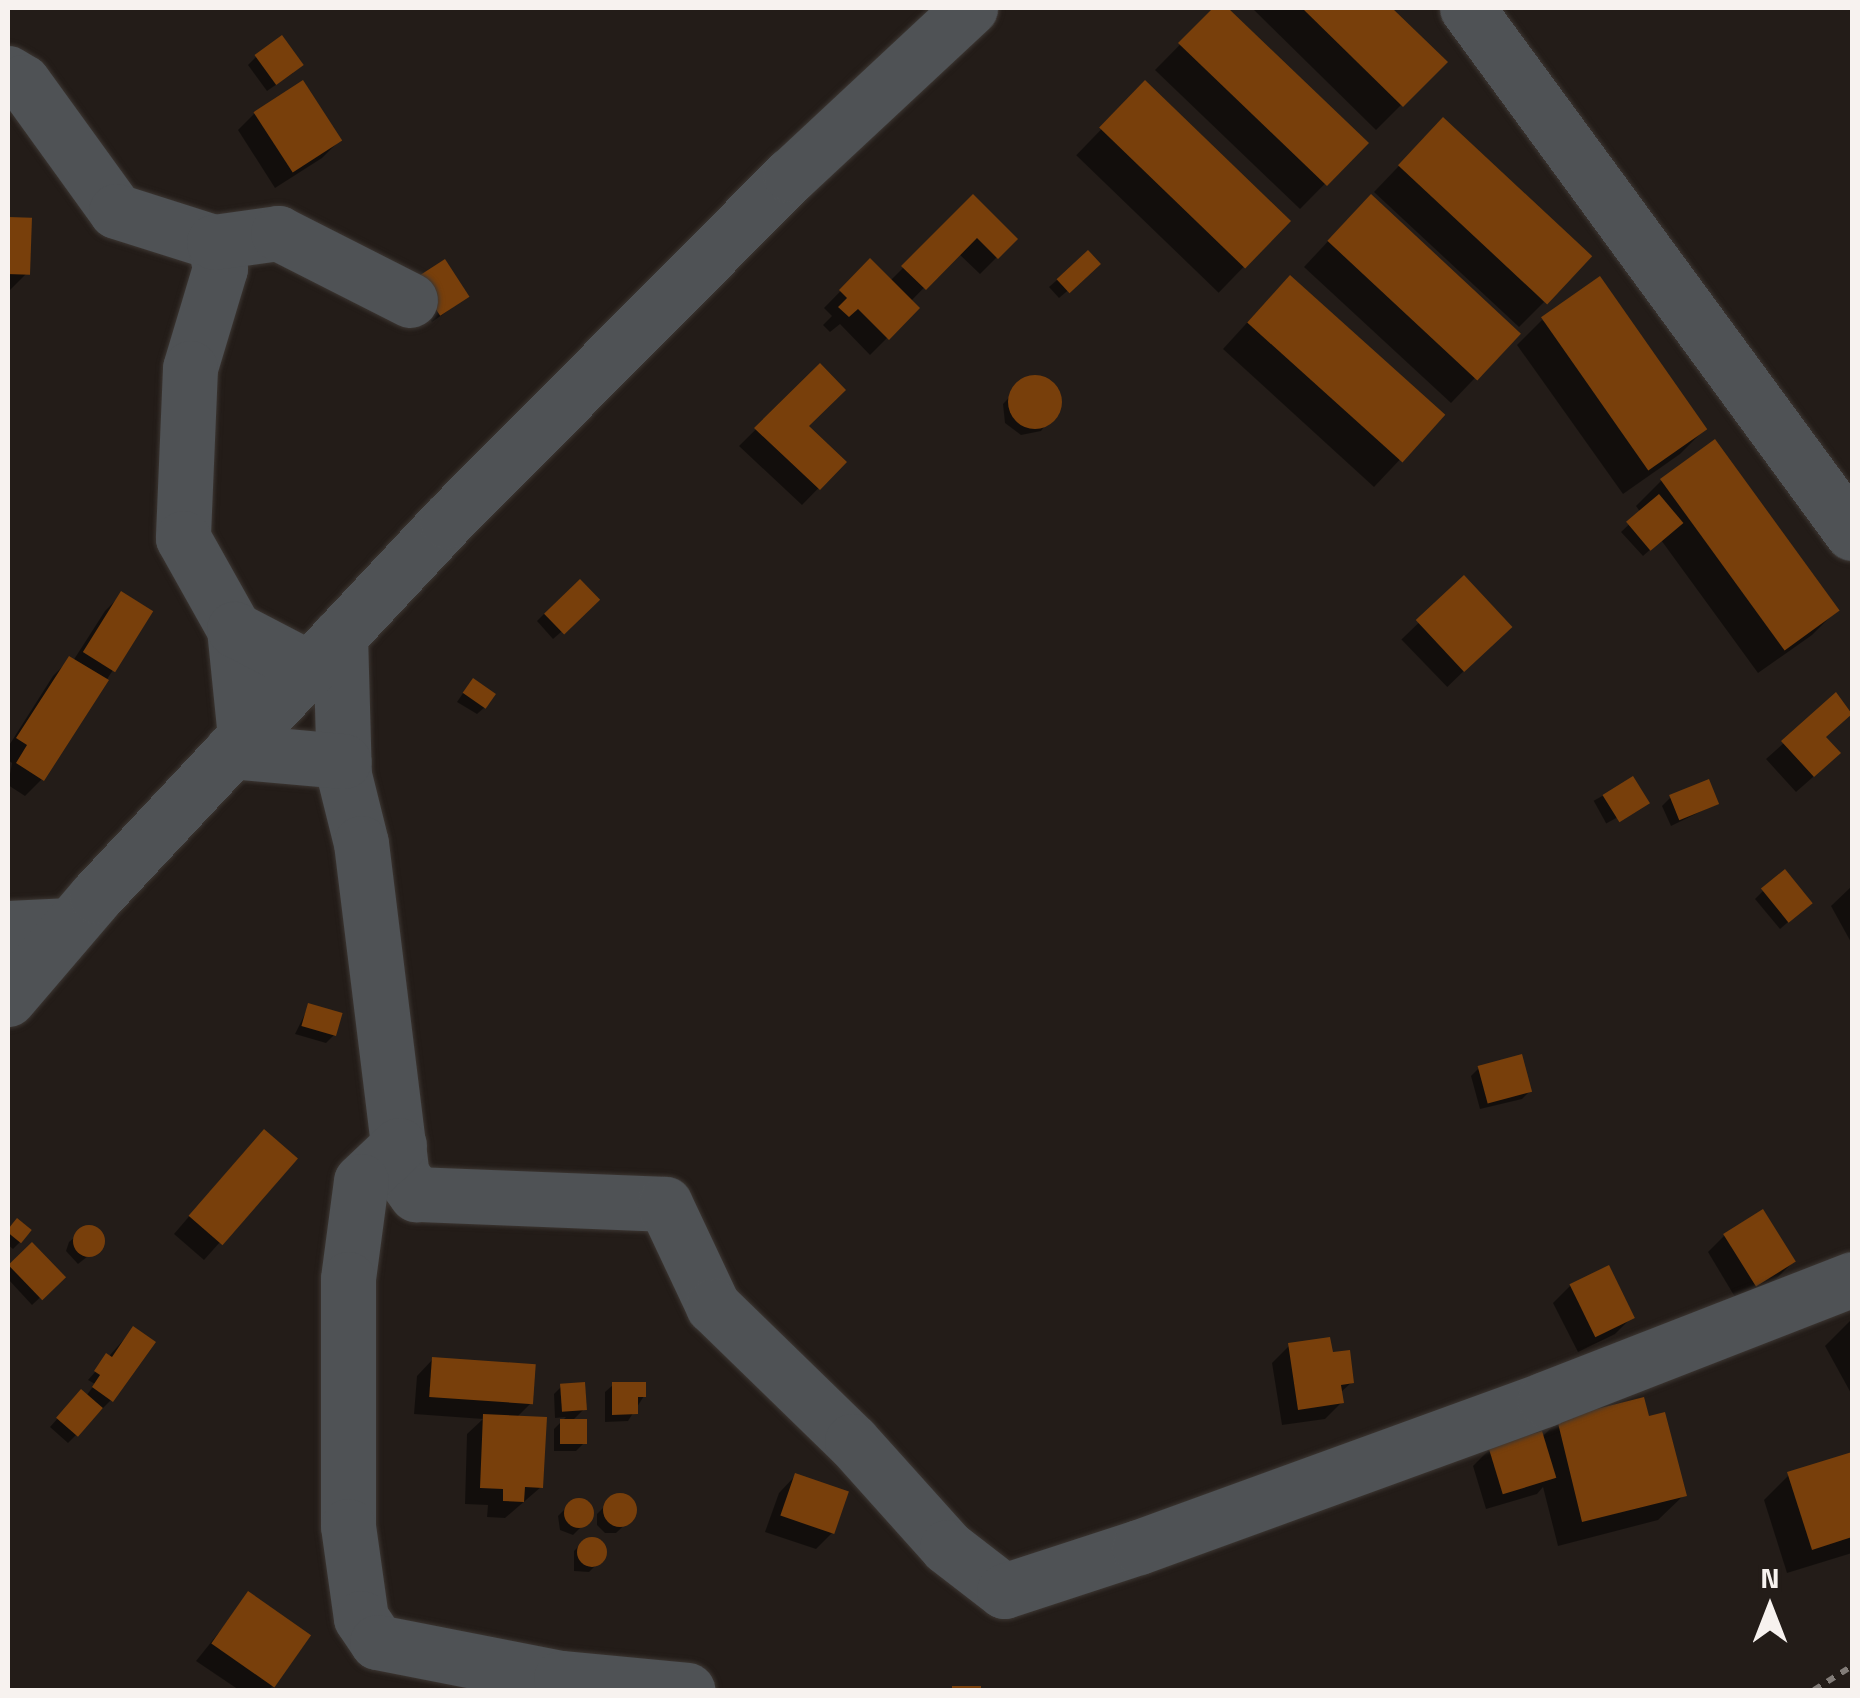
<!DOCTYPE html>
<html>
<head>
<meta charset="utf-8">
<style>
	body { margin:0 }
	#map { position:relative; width:1860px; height:1698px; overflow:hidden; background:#231c18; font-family:"Titillium Web",sans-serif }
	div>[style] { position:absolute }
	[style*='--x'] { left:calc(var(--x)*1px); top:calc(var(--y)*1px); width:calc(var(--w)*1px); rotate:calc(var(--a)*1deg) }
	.shadow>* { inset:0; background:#0007; transform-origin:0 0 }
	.building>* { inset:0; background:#783f0b; transform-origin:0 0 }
	.round { border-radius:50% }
	.path>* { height:6px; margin-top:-3px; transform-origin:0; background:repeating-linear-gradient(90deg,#827c78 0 8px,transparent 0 16px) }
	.roads { filter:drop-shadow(0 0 2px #3c3632) drop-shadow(0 0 2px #3c3632) }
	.minor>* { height:55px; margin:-27.5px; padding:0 27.5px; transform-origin:27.5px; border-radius:27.5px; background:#4f5255 }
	span { translate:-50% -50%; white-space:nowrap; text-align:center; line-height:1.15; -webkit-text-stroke:8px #231c18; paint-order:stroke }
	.frame { position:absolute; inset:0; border:10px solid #f7f2ef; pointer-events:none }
	.north { position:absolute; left:1720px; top:1558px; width:100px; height:100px; -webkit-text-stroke:8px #231c18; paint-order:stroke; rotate:0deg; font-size:28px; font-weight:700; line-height:40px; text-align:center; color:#f7f2ef }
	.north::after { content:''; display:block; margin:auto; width:35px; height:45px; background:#f7f2ef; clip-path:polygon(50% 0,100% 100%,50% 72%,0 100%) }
</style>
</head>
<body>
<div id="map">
	<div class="shadow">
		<i style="clip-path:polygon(1216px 8px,1225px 8px,1365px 143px,1300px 209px,1155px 70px)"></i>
		<i style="clip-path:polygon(1252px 8px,1388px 8px,1444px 62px,1376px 130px)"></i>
		<i style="clip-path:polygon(256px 57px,293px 73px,267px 91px,248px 65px)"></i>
		<i style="left:1145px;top:84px;width:198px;height:99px;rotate:44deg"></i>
		<i style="clip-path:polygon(254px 114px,339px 141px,322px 158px,275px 188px,238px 130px)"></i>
		<i style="clip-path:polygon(1418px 146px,1544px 302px,1519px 327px,1374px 192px)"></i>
		<i style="clip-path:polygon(973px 198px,1015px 239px,980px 274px,958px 253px,910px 302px,917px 308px,870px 355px,840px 324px,830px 332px,823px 325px,832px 316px,824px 308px,870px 261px,890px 281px)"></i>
		<i style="clip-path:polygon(8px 219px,29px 221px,26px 274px,8px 292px)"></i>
		<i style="clip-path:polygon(1346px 222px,1517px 334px,1451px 403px,1304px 267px)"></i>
		<i style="clip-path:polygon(1090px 272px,1059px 298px,1049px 287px,1057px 280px)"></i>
		<i style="clip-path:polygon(408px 286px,467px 297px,432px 322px)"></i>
		<i style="clip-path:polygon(1265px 303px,1441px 416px,1374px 487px,1223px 349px)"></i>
		<i style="clip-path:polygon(1542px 320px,1705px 429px,1680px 454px,1623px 494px,1517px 345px)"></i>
		<i style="clip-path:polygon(820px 366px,806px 427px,844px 462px,802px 505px,739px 446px)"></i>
		<i style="clip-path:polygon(1036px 378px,1054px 386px,1060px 405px,1041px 431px,1021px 435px,1005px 423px,1003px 404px,1026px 380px)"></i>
		<i style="clip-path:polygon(1714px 443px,1837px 610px,1812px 635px,1758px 673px,1661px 540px,1643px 556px,1621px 532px,1641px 513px,1636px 506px,1661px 481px)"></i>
		<i style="left:1464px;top:579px;width:66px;height:87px;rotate:46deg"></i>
		<i style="clip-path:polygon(122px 594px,113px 670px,42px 779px,25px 796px,8px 785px,12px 763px,8px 760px,8px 747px,53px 676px,70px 659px,73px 661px,105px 611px)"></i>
		<i style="clip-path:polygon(589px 608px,553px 639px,537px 621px,544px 614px)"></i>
		<i style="clip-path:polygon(466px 689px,485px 707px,477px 714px,457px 702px)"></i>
		<i style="clip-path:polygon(1836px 696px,1851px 712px,1824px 738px,1821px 770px,1796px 792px,1766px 759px)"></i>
		<i style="left:1633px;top:779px;width:26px;height:45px;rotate:61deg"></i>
		<i style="clip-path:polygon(1670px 798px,1716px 804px,1671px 826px,1662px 806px)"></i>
		<i style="clip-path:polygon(1852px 886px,1852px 944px,1831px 906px)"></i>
		<i style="clip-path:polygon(1763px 891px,1802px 910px,1780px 929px,1755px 899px)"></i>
		<i style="clip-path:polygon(309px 1006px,334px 1035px,326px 1043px,295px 1034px)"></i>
		<i style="clip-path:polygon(1479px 1068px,1530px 1091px,1522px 1099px,1480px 1109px,1471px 1076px)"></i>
		<i style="clip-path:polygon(247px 1149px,294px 1159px,204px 1260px,174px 1234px)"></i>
		<i style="clip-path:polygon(17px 1222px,21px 1241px,13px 1249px,8px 1245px,8px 1232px)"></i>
		<i style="clip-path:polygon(86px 1228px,102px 1236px,102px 1245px,78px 1264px,66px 1251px,69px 1242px)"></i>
		<i style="clip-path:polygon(1724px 1236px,1793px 1262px,1776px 1279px,1738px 1302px,1708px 1252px)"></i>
		<i style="clip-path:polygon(32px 1246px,62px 1277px,32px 1305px,8px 1279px,8px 1269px)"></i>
		<i style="clip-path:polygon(1570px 1286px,1632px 1317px,1615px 1334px,1578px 1352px,1553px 1303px)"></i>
		<i style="clip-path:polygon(1852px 1319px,1852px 1395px,1825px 1346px)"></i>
		<i style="clip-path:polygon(126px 1337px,152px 1342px,111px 1400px,68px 1443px,50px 1427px,74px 1400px,86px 1396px,95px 1384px,88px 1380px)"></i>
		<i style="clip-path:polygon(1289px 1346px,1331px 1355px,1352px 1382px,1340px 1393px,1342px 1402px,1325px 1419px,1282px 1425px,1272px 1363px)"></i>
		<i style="clip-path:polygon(433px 1359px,530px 1404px,516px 1418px,541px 1487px,505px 1518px,487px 1517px,488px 1505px,465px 1504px,467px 1434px,483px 1419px,414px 1414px,417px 1376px)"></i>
		<i style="clip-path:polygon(613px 1385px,644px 1396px,628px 1421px,605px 1422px,605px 1392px)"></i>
		<i style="clip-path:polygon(562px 1386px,584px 1409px,571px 1422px,584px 1443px,576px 1451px,554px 1451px,554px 1429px,566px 1417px,555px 1418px,554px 1394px)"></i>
		<i style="clip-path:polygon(1647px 1419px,1684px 1495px,1658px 1520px,1558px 1546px,1543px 1487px,1537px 1494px,1486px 1509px,1473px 1466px,1490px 1449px,1541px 1438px,1558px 1421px)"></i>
		<i style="clip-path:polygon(1852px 1454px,1852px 1553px,1787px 1573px,1764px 1500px,1789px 1475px)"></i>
		<i style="clip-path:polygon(795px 1476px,833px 1532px,816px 1549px,765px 1532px,779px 1493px)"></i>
		<i style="clip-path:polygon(615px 1496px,626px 1496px,634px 1504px,634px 1516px,616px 1533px,605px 1533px,597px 1525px,597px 1514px)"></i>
		<i style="clip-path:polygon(572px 1502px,586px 1503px,592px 1516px,573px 1535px,560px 1530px,558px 1516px)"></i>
		<i style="clip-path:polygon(597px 1540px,602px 1544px,603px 1558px,589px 1572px,574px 1571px,574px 1551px,582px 1543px)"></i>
		<i style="clip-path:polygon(249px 1595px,273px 1686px,268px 1690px,239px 1690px,196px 1661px)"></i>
	</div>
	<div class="building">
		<i style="clip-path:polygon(1213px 8px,1228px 8px,1369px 143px,1327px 186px,1178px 43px)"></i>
		<i style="clip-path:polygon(1302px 8px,1392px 8px,1448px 62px,1403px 107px)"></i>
		<i style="left:282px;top:35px;width:37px;height:34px;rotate:54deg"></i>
		<i style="left:303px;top:80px;width:72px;height:59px;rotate:57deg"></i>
		<i style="left:1145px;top:80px;width:203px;height:66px;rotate:44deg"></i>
		<i style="left:1443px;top:117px;width:204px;height:66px;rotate:43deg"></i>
		<i style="clip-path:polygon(973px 194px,1018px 239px,998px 259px,977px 238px,926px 290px,901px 266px)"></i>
		<i style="left:1371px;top:194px;width:205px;height:64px;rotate:43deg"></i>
		<i style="left:8px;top:217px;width:24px;height:57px;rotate:2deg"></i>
		<i style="left:1088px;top:250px;width:19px;height:43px;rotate:47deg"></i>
		<i style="clip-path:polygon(870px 258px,920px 308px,889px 340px,858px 309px,849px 317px,838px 307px,847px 298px,839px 290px)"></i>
		<i style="left:445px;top:259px;width:45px;height:35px;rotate:57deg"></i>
		<i style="left:1290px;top:275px;width:209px;height:64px;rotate:42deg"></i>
		<i style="left:1600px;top:276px;width:187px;height:72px;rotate:55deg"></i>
		<i style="clip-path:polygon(820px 363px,846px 390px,809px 426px,847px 462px,820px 490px,754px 428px)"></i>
		<i class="round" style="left:1008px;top:375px;width:54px;height:54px"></i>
		<i style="left:1715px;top:439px;width:212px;height:68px;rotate:54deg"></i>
		<i style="left:1659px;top:494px;width:38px;height:43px;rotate:50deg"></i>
		<i style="left:1464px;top:575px;width:71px;height:66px;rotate:47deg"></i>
		<i style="left:580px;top:579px;width:29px;height:50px;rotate:46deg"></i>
		<i style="left:121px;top:591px;width:38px;height:72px;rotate:32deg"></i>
		<i style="clip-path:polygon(69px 656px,109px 680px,44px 781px,16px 763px,27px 745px,16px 738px)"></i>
		<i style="left:473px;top:678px;width:28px;height:18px;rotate:35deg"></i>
		<i style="clip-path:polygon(1836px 692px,1852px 714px,1826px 737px,1841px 753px,1814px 777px,1781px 741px)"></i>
		<i style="left:1633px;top:776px;width:32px;height:36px;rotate:58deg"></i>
		<i style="left:1709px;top:779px;width:27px;height:43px;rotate:68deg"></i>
		<i style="left:1785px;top:869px;width:44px;height:31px;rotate:51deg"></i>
		<i style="left:308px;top:1003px;width:36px;height:24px;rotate:16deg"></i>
		<i style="left:1522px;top:1054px;width:39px;height:46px;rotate:75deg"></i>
		<i style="left:264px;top:1129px;width:45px;height:115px;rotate:41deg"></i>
		<i style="left:1763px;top:1209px;width:62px;height:47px;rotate:58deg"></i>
		<i style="left:17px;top:1218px;width:19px;height:17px;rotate:39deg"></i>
		<i class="round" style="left:73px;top:1225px;width:32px;height:32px"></i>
		<i style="left:32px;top:1242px;width:49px;height:33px;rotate:46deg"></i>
		<i style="left:1609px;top:1265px;width:59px;height:44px;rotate:64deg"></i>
		<i style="clip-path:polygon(133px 1326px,156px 1342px,113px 1402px,92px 1387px,100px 1375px,94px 1371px,106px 1353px,112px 1357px)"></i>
		<i style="clip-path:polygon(1330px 1337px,1333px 1352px,1350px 1350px,1354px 1383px,1341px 1385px,1344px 1403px,1298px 1410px,1288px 1343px)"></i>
		<i style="left:432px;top:1357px;width:104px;height:40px;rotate:4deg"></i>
		<i style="left:585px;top:1382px;width:28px;height:25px;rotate:86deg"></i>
		<i style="clip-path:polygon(612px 1382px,646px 1382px,646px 1397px,638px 1397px,638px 1414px,612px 1415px)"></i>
		<i style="left:81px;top:1389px;width:29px;height:38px;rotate:41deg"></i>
		<i style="clip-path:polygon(1644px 1397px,1649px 1416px,1665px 1412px,1687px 1496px,1582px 1522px,1557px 1419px)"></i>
		<i style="clip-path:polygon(483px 1414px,547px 1417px,543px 1488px,525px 1487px,524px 1502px,503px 1501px,503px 1489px,480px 1488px)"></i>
		<i style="left:560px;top:1419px;width:27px;height:25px"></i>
		<i style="left:1542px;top:1431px;width:49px;height:56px;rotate:73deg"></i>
		<i style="clip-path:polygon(1852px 1452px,1852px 1537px,1812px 1550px,1787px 1472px)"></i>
		<i style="left:795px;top:1473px;width:57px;height:45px;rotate:19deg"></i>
		<i class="round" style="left:603px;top:1493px;width:34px;height:34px"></i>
		<i class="round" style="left:564px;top:1498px;width:30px;height:30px"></i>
		<i class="round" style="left:577px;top:1537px;width:30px;height:30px"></i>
		<i style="left:248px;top:1591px;width:77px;height:64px;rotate:35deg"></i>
		<i style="left:952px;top:1686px;width:29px;height:4px"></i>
	</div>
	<div class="path">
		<i style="--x:1814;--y:1690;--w:45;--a:-32.3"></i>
	</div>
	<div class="roads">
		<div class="minor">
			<i style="--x:1467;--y:8;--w:651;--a:53.75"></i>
			<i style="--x:8;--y:73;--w:17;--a:31"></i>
			<i style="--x:23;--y:82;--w:159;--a:54.2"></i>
			<i style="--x:116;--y:211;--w:103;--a:17.6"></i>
			<i style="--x:214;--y:242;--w:27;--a:77"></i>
			<i style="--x:220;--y:268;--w:104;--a:106.7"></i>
			<i style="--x:190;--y:368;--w:170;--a:92.4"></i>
			<i style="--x:183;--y:538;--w:104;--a:60.7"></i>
			<i style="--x:214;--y:242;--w:65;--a:-8"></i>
			<i style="--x:278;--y:233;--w:148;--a:26.9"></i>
			<i style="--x:340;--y:635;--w:140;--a:88.4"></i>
			<i style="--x:344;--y:775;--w:70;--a:76"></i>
			<i style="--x:361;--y:843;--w:335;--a:83"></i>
			<i style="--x:402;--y:1175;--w:24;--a:54"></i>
			<i style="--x:416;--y:1194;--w:249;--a:2.3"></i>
			<i style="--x:665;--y:1204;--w:113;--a:64.8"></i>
			<i style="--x:713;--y:1306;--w:194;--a:44.2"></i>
			<i style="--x:852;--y:1441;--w:142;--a:48.1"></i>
			<i style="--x:947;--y:1547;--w:72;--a:37.7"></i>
			<i style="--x:1004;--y:1591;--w:142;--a:-18.1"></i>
			<i style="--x:1139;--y:1547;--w:432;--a:-20"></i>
			<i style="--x:1545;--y:1399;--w:330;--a:-21.3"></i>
			<i style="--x:245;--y:737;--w:109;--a:-95.8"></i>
			<i style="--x:234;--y:629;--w:85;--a:27.5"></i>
			<i style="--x:231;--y:751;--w:113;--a:5.1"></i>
			<i style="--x:8;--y:928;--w:62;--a:-2.8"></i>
			<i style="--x:8;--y:999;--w:135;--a:-49.5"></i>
			<i style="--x:96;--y:896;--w:514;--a:-46.89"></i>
			<i style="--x:447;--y:521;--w:488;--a:-45.2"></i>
			<i style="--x:791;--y:175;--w:245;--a:-43"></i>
			<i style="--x:399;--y:1145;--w:52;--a:136.5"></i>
			<i style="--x:361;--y:1181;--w:99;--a:97.6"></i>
			<i style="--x:348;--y:1279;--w:247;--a:90"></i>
			<i style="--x:348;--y:1526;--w:93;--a:82"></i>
			<i style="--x:361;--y:1618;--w:29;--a:56"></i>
			<i style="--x:377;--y:1642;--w:187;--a:11.1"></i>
			<i style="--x:561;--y:1678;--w:127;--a:5.4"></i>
		</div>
	</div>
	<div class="frame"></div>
	<div class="north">N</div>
</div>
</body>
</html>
